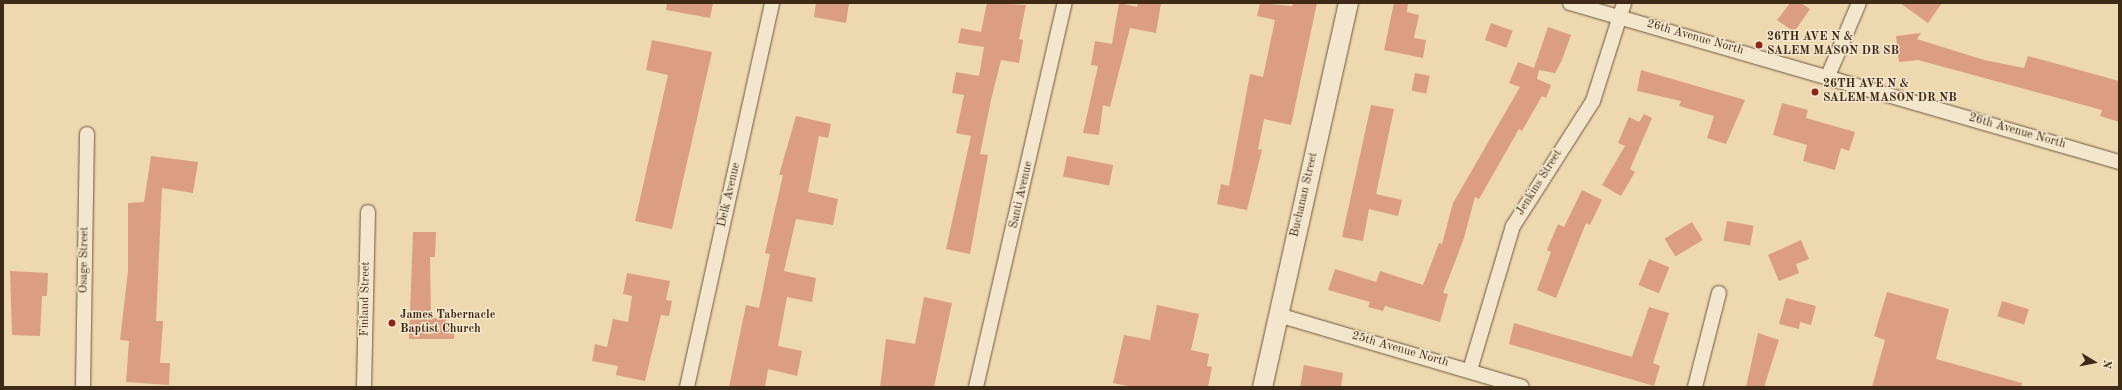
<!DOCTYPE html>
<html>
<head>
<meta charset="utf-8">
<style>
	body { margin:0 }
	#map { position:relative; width:2122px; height:390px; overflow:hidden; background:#eed8b0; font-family:"Old Standard TT",serif }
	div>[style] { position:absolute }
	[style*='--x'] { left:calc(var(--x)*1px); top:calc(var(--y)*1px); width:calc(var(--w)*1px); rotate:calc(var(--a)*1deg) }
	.building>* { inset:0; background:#dc9e83; transform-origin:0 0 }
	.roads { filter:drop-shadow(0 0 1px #6b553d) drop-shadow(0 0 1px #6b553d) }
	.street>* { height:14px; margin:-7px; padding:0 7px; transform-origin:7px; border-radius:7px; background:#f4e6cc }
	.secondary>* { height:19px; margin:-9.5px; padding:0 9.5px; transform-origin:9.5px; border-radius:9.5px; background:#f4e6cc }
	.dots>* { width:11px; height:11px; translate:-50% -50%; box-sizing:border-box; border:2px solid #f4e6cc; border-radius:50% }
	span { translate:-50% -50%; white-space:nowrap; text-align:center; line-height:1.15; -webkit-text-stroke:3px #f4e6cc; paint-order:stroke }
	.street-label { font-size:12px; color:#3f2917 }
	.poi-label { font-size:12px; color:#3f2917; font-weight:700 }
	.left { translate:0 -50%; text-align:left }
	.frame { position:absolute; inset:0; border:4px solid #3f2917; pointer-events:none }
	.north { position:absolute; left:2074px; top:342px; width:40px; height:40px; -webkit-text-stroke:3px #f4e6cc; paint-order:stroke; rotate:100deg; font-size:11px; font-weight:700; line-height:16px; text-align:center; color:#3f2917 }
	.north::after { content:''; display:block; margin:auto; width:14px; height:18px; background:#3f2917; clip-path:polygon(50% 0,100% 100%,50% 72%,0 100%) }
</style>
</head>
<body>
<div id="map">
	<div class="building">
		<i style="clip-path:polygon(667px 3px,713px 3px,710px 18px,666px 10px)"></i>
		<i style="clip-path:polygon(816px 3px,849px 3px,846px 23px,814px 17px)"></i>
		<i style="clip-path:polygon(987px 3px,1026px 5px,1019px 39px,1023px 40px,1019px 63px,1001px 60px,991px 100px,980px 154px,988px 155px,970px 254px,946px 249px,971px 136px,956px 133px,964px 95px,952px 93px,956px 72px,979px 76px,984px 47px,958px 43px,961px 28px,981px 32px)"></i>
		<i style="clip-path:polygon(1119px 3px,1137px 7px,1138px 3px,1161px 3px,1156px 33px,1130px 28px,1110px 107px,1103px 105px,1099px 135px,1083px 133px,1098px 66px,1091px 65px,1095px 41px,1112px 44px)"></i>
		<i style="clip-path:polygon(1260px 3px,1292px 6px,1293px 3px,1317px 3px,1291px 125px,1264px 119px,1258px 149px,1262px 150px,1247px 210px,1217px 204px,1221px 184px,1229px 186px,1250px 74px,1263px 77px,1275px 20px,1257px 16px)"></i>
		<i style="clip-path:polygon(1394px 3px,1408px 4px,1407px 12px,1419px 15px,1414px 38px,1426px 40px,1423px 58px,1384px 50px)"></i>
		<i style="clip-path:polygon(1790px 3px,1801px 3px,1810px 9px,1794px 32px,1777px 20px)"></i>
		<i style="clip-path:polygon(1900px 3px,1942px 3px,1928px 23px)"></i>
		<i style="left:1491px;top:23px;width:23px;height:18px;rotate:20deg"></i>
		<i style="clip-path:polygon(1548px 27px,1571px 35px,1562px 60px,1555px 73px,1539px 70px,1537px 79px,1551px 85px,1546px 98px,1542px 96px,1522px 131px,1519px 129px,1479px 199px,1475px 197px,1464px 238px,1443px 293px,1448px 294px,1440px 322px,1385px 306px,1383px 311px,1368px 307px,1370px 302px,1328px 290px,1335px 269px,1376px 282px,1380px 271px,1423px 285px,1439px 243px,1442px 244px,1453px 203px,1520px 87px,1509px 83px,1518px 62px,1534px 68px)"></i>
		<i style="clip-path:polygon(1921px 33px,1917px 39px,1984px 60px,2024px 68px,2028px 56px,2119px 81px,2119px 122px,2100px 116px,2102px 110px,1918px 60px,1899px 62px,1896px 36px)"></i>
		<i style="clip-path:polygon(652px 40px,712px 52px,672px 229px,635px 221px,668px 75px,646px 70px)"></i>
		<i style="clip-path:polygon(1641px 70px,1745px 100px,1726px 144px,1707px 138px,1714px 116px,1679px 106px,1681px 101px,1637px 91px)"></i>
		<i style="left:1415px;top:73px;width:15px;height:18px;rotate:11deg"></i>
		<i style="clip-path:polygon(1782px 103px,1808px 110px,1806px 118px,1855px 132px,1849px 151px,1841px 148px,1835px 170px,1803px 161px,1807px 145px,1773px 135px)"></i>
		<i style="clip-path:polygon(1371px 105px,1394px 109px,1376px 194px,1402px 200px,1398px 216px,1369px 209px,1363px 241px,1342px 237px)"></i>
		<i style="clip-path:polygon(1644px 114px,1652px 118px,1630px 169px,1635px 172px,1621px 196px,1602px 185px,1625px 146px,1618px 143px,1629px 117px,1639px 122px)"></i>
		<i style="clip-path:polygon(796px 116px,831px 124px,828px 138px,819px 136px,808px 192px,838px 199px,833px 225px,796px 219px,784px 271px,816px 278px,812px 302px,787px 297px,778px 346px,802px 351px,797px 376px,768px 369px,765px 387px,729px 387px,746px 305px,759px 308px,770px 254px,765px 253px,783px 175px,779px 175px)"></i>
		<i style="clip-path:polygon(151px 156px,198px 162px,193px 193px,162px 188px,156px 321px,163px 321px,160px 363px,170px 363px,169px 385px,126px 382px,129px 341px,120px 340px,128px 271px,128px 203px,144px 202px)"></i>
		<i style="left:1067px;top:156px;width:47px;height:21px;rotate:11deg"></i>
		<i style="clip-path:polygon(1582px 190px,1602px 200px,1590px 225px,1586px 223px,1556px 298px,1537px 290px,1551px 252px,1547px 250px,1558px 224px,1564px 227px)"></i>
		<i style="left:1727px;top:221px;width:27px;height:20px;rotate:10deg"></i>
		<i style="left:1692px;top:222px;width:21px;height:32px;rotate:59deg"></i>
		<i style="clip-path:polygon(413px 232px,436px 232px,435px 257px,430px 257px,431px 318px,446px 318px,446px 325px,454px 325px,454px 339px,409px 339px)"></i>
		<i style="clip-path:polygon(1801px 240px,1809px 259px,1796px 264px,1799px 273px,1779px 281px,1768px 255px)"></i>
		<i style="left:1649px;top:259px;width:22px;height:28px;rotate:22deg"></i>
		<i style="clip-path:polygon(10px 271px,48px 273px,47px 296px,42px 296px,40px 336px,12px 335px)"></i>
		<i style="clip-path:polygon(627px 273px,670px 281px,666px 300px,672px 301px,669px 316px,661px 315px,645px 381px,616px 375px,618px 366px,592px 361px,595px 344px,607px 347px,613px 319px,628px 322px,632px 296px,623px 294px)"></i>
		<i style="clip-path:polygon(1887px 292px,1949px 309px,1936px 359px,2022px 383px,2021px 387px,1872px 387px,1885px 340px,1874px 336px)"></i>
		<i style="clip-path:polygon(924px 297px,952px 303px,934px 387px,880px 387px,886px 339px,915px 344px)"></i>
		<i style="clip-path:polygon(1786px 298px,1816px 306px,1811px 325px,1800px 322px,1799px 329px,1779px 324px)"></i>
		<i style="left:2002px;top:301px;width:28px;height:16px;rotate:17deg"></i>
		<i style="clip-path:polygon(1157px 305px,1199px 314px,1191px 350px,1209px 354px,1207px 366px,1212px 367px,1208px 387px,1132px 387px,1113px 383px,1124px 335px,1150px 340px)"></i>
		<i style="clip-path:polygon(1649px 307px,1669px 313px,1653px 363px,1660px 366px,1654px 386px,1509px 344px,1514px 323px,1632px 357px)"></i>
		<i style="clip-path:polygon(1758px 333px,1779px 340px,1764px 387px,1746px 387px)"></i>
		<i style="clip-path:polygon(1304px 365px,1343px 373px,1341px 387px,1300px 387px)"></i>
	</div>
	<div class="roads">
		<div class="street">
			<i style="--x:1570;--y:3;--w:572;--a:16.15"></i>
			<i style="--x:1828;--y:76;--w:79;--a:-67"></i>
			<i style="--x:1278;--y:315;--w:254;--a:16.4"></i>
			<i style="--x:1470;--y:370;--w:150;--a:-73.4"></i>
			<i style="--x:1513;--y:226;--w:148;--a:-57.4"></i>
			<i style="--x:1593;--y:101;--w:103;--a:-72.4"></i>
			<i style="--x:83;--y:387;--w:253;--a:-89.1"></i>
			<i style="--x:364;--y:387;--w:175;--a:-88.7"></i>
			<i style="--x:687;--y:387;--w:393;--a:-77.5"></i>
			<i style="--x:976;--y:387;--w:394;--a:-77"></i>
			<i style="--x:1695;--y:387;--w:97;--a:-75.7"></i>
		</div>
		<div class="secondary">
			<i style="--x:1262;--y:387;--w:394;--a:-77.4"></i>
		</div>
	</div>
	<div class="dots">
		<i style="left:1759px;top:45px;background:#8f2418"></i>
		<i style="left:1815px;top:92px;background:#8f2418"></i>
		<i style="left:392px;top:323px;background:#8f2418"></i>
	</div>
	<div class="street-label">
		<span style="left:1695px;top:38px;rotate:16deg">26th Avenue North</span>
		<span style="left:2017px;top:132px;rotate:16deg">26th Avenue North</span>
		<span style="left:1540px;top:183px;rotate:-58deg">Jenkins Street</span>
		<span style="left:730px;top:195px;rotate:-77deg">Delk Avenue</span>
		<span style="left:1022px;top:195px;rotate:-77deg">Santi Avenue</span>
		<span style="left:1305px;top:195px;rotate:-77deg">Buchanan Street</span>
		<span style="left:85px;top:260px;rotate:-89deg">Osage Street</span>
		<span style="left:366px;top:299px;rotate:-89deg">Finland Street</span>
		<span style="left:1400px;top:350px;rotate:16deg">25th Avenue North</span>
	</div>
	<div class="poi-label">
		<span class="left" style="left:1767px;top:45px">26TH AVE N &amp;<br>SALEM MASON DR SB</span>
		<span class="left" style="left:1823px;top:92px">26TH AVE N &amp;<br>SALEM MASON DR NB</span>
		<span class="left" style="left:400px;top:323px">James Tabernacle<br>Baptist Church</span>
	</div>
	<div class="frame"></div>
	<div class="north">N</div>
</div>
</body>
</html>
